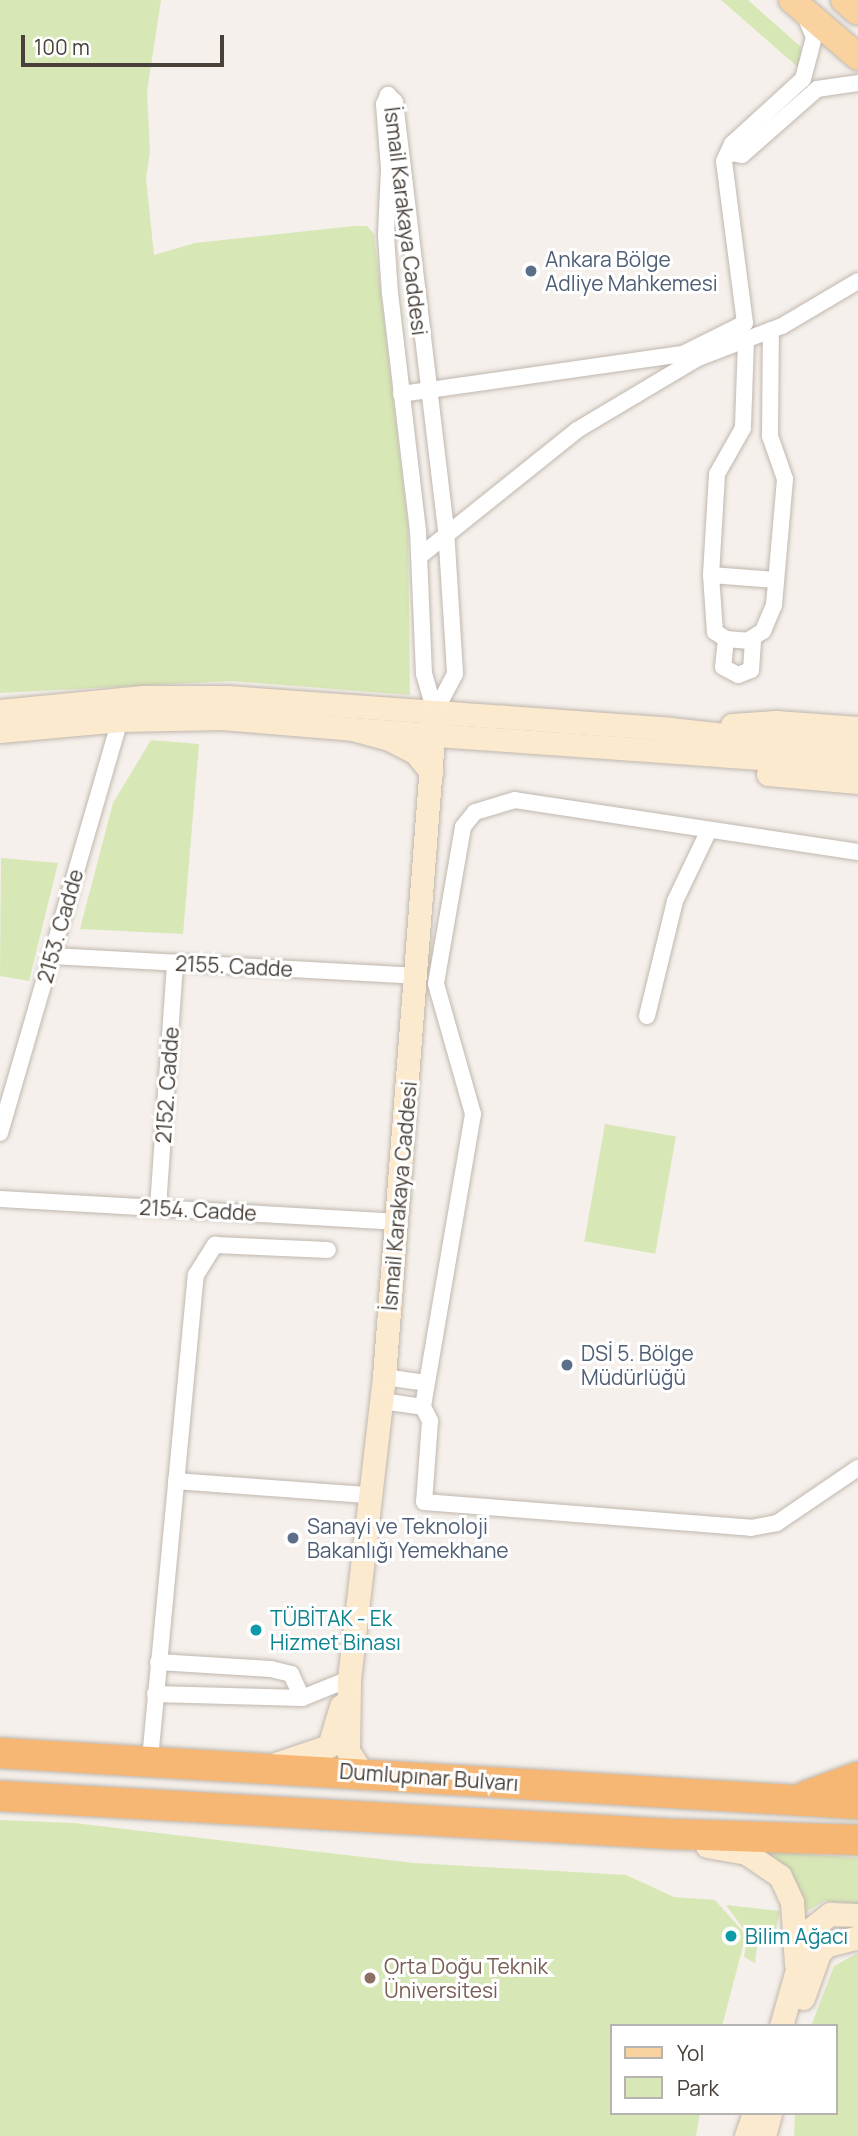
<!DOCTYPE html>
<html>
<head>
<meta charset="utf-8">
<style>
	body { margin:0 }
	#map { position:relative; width:858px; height:2136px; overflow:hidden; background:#f5f0eb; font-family:Manrope,sans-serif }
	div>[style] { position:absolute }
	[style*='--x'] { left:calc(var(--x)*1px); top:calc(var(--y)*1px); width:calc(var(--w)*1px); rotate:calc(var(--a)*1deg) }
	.green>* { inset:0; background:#d8e7b6; transform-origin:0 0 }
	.roads { filter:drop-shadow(0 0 2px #c0b7ae) drop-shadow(0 0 2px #c0b7ae) }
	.street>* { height:16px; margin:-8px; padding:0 8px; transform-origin:8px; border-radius:8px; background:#fff }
	.secondary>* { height:23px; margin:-11.5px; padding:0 11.5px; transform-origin:11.5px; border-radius:11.5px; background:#fceace }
	.primary>* { height:26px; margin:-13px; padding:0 13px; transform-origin:13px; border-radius:13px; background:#f9d29f }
	.highway>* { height:30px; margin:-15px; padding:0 15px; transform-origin:15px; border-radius:15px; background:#f7b774 }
	.dots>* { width:19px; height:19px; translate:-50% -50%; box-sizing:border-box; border:4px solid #fff; border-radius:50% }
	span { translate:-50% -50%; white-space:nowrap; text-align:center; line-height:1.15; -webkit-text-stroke:6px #fff; paint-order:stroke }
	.street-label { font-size:21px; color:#494039 }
	.service-label { font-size:21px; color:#4e5e75 }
	.left { translate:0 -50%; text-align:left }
	.culture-label { font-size:21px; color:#0d838f }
	.education-label { font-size:21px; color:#785e54 }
	.legend { position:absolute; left:610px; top:2024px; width:228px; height:91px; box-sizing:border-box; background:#fff; border:2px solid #b6b3b0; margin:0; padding:9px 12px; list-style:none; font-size:21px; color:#494039 }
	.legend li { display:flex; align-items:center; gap:14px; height:35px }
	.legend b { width:35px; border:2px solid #b6b3b0 }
	.scale { position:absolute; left:21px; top:35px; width:203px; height:32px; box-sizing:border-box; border:4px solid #494039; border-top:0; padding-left:9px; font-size:21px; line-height:24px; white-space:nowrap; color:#494039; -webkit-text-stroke:5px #fff; paint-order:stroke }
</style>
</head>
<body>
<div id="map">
	<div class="green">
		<i style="clip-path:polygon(0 0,161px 0,147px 92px,150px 152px,146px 178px,154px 255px,195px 243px,354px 226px,367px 226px,374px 234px,408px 526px,410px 695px,230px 681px,0 693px)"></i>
		<i style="clip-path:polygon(721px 0,748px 0,801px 47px,800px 69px)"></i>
		<i style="clip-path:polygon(151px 740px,199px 744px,183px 934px,80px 929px,113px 803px)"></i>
		<i style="clip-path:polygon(1px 858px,58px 863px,29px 981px,0 976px)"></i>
		<i style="left:605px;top:1124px;width:72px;height:119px;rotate:10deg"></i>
		<i style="clip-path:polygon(0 1820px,74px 1823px,414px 1863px,626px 1875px,674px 1897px,715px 1900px,746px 1935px,722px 2026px,611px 2026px,611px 2113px,700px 2113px,696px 2136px,0 2136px)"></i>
		<i style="clip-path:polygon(760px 1850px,858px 1858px,858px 1904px,824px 1901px,803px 1914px)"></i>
		<i style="clip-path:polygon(726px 1905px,780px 1911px,774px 1938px,758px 1938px,755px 1963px,744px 1957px,748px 1935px)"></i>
		<i style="clip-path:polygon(858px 1953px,858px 2136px,794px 2136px,795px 2113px,835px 2113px,835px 2026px,811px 2026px,834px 1966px)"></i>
	</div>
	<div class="roads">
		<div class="street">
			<i style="--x:388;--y:95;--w:10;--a:45"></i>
			<i style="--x:395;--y:102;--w:430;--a:83.2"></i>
			<i style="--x:446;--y:529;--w:145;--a:86.4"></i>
			<i style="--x:455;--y:674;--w:43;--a:117.8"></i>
			<i style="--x:435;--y:712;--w:40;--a:-106"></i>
			<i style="--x:424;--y:674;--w:143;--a:-92.4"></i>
			<i style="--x:418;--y:531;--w:239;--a:-96.7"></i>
			<i style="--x:390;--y:294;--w:59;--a:-93.9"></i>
			<i style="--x:386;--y:235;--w:67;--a:-87.4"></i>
			<i style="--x:389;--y:168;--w:64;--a:-94.5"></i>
			<i style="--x:384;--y:104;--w:10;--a:-66"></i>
			<i style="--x:731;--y:153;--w:11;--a:10"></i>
			<i style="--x:742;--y:155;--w:100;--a:-41.3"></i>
			<i style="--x:817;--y:89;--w:41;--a:-8.3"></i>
			<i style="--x:746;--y:340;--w:88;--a:92"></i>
			<i style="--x:743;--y:428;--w:53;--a:119.5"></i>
			<i style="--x:717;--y:474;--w:101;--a:93.4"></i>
			<i style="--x:711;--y:575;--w:57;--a:86"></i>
			<i style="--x:715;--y:632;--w:13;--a:32"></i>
			<i style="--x:726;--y:639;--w:21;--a:5"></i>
			<i style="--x:747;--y:641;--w:19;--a:-32"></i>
			<i style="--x:763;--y:631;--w:28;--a:-67"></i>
			<i style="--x:774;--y:605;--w:126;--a:-85"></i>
			<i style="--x:785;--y:479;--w:46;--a:-109.2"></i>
			<i style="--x:770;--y:436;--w:106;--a:-89.5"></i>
			<i style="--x:401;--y:394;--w:285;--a:-8.1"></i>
			<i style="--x:683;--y:354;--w:69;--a:-26.6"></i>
			<i style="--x:745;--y:323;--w:163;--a:-97.4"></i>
			<i style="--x:724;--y:161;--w:19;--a:-65"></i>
			<i style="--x:732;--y:144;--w:96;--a:-42.5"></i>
			<i style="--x:803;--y:79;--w:43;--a:-75.3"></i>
			<i style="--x:814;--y:37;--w:21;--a:-113"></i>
			<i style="--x:420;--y:556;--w:201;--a:-38.7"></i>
			<i style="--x:577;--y:430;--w:141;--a:-30.8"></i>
			<i style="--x:698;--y:358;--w:90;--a:-20.9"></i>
			<i style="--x:782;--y:326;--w:88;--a:-30.6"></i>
			<i style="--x:711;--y:575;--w:65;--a:4.4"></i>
			<i style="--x:726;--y:639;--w:28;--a:96"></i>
			<i style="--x:723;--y:667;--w:17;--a:28"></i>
			<i style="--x:738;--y:675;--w:14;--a:-21"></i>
			<i style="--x:751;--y:670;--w:30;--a:-86"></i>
			<i style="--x:858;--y:852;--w:347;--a:-171.4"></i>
			<i style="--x:515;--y:800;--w:42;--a:163.3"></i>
			<i style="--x:475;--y:812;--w:19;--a:129"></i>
			<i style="--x:463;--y:827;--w:159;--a:99.8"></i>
			<i style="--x:436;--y:984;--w:135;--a:74.1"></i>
			<i style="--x:473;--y:1114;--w:297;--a:99.7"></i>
			<i style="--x:423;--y:1407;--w:16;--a:63"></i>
			<i style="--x:430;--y:1421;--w:81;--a:94.2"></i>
			<i style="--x:424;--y:1502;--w:328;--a:4.5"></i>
			<i style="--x:751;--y:1528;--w:26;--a:-11"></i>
			<i style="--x:777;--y:1523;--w:98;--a:-34.2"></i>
			<i style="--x:51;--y:956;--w:366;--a:3.1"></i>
			<i style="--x:647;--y:1016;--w:118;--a:-76.3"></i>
			<i style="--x:675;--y:901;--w:79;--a:-64.4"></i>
			<i style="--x:0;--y:1133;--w:430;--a:-73.8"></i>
			<i style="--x:0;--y:1199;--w:397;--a:3.3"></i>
			<i style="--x:158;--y:1207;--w:245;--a:-86"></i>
			<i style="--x:384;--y:1377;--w:42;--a:8.1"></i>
			<i style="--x:382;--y:1401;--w:41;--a:8.3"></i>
			<i style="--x:176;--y:1481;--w:193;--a:4.2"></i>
			<i style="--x:158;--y:1662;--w:113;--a:3.5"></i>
			<i style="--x:271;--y:1669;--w:21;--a:14"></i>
			<i style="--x:291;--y:1674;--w:26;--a:65"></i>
			<i style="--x:302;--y:1698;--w:51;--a:-22"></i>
			<i style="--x:155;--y:1694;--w:147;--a:1.6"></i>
			<i style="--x:150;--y:1759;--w:486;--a:-84.6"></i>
			<i style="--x:196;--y:1275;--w:36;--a:-58"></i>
			<i style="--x:215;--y:1245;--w:113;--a:2.5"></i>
		</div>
		<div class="secondary">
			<i style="--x:0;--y:711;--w:144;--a:-5.6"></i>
			<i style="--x:143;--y:697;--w:84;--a:0"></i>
			<i style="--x:227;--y:697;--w:444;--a:4.1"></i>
			<i style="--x:670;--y:729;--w:189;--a:6.1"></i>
			<i style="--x:732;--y:725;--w:44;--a:-3.9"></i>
			<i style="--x:776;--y:722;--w:82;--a:4.2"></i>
			<i style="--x:352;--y:729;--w:507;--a:4.07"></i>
			<i style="--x:0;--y:731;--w:121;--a:-5.2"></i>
			<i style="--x:120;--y:720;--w:102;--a:-1.1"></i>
			<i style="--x:222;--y:718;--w:130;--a:4.8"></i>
			<i style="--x:352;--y:729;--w:38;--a:15"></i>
			<i style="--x:389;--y:739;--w:29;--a:27"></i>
			<i style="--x:415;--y:752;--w:26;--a:51"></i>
			<i style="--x:768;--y:774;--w:90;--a:5.1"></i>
			<i style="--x:276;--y:1764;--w:56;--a:-18.8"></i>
			<i style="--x:329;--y:1746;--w:42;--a:-73.3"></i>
			<i style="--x:374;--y:1773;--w:13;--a:-171"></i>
			<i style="--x:361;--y:1771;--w:24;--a:-123"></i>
			<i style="--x:348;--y:1751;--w:72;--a:-89.2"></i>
			<i style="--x:349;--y:1679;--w:304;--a:-83.4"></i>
			<i style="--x:384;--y:1377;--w:667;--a:-85.61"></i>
			<i style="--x:707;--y:1846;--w:40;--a:10"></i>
			<i style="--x:746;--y:1853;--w:41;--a:34.1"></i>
			<i style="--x:780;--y:1876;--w:29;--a:65"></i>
			<i style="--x:792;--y:1902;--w:62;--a:86.3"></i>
			<i style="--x:803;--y:1998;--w:48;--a:-70.4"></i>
			<i style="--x:819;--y:1953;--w:11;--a:-45"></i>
			<i style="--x:827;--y:1945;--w:32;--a:-14"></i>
			<i style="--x:781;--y:2026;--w:99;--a:-74.1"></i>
			<i style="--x:808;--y:1931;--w:28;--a:-38"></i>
			<i style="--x:830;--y:1914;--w:28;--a:2"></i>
			<i style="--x:746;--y:2136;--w:24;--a:-71"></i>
			<i style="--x:764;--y:2136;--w:24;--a:-75"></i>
		</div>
		<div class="primary">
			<i style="--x:792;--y:0;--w:87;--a:40.8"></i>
			<i style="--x:844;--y:0;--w:18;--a:41"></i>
		</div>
		<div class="highway">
			<i style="--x:0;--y:1753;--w:860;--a:3.4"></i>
			<i style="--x:0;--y:1796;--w:671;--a:3.25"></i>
			<i style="--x:670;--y:1834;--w:188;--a:1.8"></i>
			<i style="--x:806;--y:1796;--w:55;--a:-20.1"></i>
		</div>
	</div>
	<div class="dots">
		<i style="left:531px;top:271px;background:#5c6f8a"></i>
		<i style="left:567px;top:1365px;background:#5c6f8a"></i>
		<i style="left:293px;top:1538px;background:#5c6f8a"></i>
		<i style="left:256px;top:1630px;background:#0f9aa8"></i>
		<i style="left:731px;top:1936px;background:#0f9aa8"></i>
		<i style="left:370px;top:1978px;background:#8d6e63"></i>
	</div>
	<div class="street-label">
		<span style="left:406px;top:221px;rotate:83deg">İsmail Karakaya Caddesi</span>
		<span style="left:60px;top:926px;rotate:-74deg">2153. Cadde</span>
		<span style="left:234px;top:966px;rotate:3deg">2155. Cadde</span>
		<span style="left:167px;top:1085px;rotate:-86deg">2152. Cadde</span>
		<span style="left:399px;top:1196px;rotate:-85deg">İsmail Karakaya Caddesi</span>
		<span style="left:198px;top:1210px;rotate:3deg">2154. Cadde</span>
		<span style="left:429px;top:1777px;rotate:4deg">Dumlupınar Bulvarı</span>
	</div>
	<div class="service-label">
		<span class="left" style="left:545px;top:271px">Ankara Bölge<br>Adliye Mahkemesi</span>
		<span class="left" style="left:581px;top:1365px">DSİ 5. Bölge<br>Müdürlüğü</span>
		<span class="left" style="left:307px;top:1538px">Sanayi ve Teknoloji<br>Bakanlığı Yemekhane</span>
	</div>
	<div class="culture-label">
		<span class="left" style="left:270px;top:1630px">TÜBİTAK - Ek<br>Hizmet Binası</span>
		<span class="left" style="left:745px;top:1936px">Bilim Ağacı</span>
	</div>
	<div class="education-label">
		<span class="left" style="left:384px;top:1978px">Orta Doğu Teknik<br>Üniversitesi</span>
	</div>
	<ul class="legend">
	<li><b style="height:9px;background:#f9d29f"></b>Yol</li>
	<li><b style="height:19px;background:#d8e7b6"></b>Park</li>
	</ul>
	<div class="scale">100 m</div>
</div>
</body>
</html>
